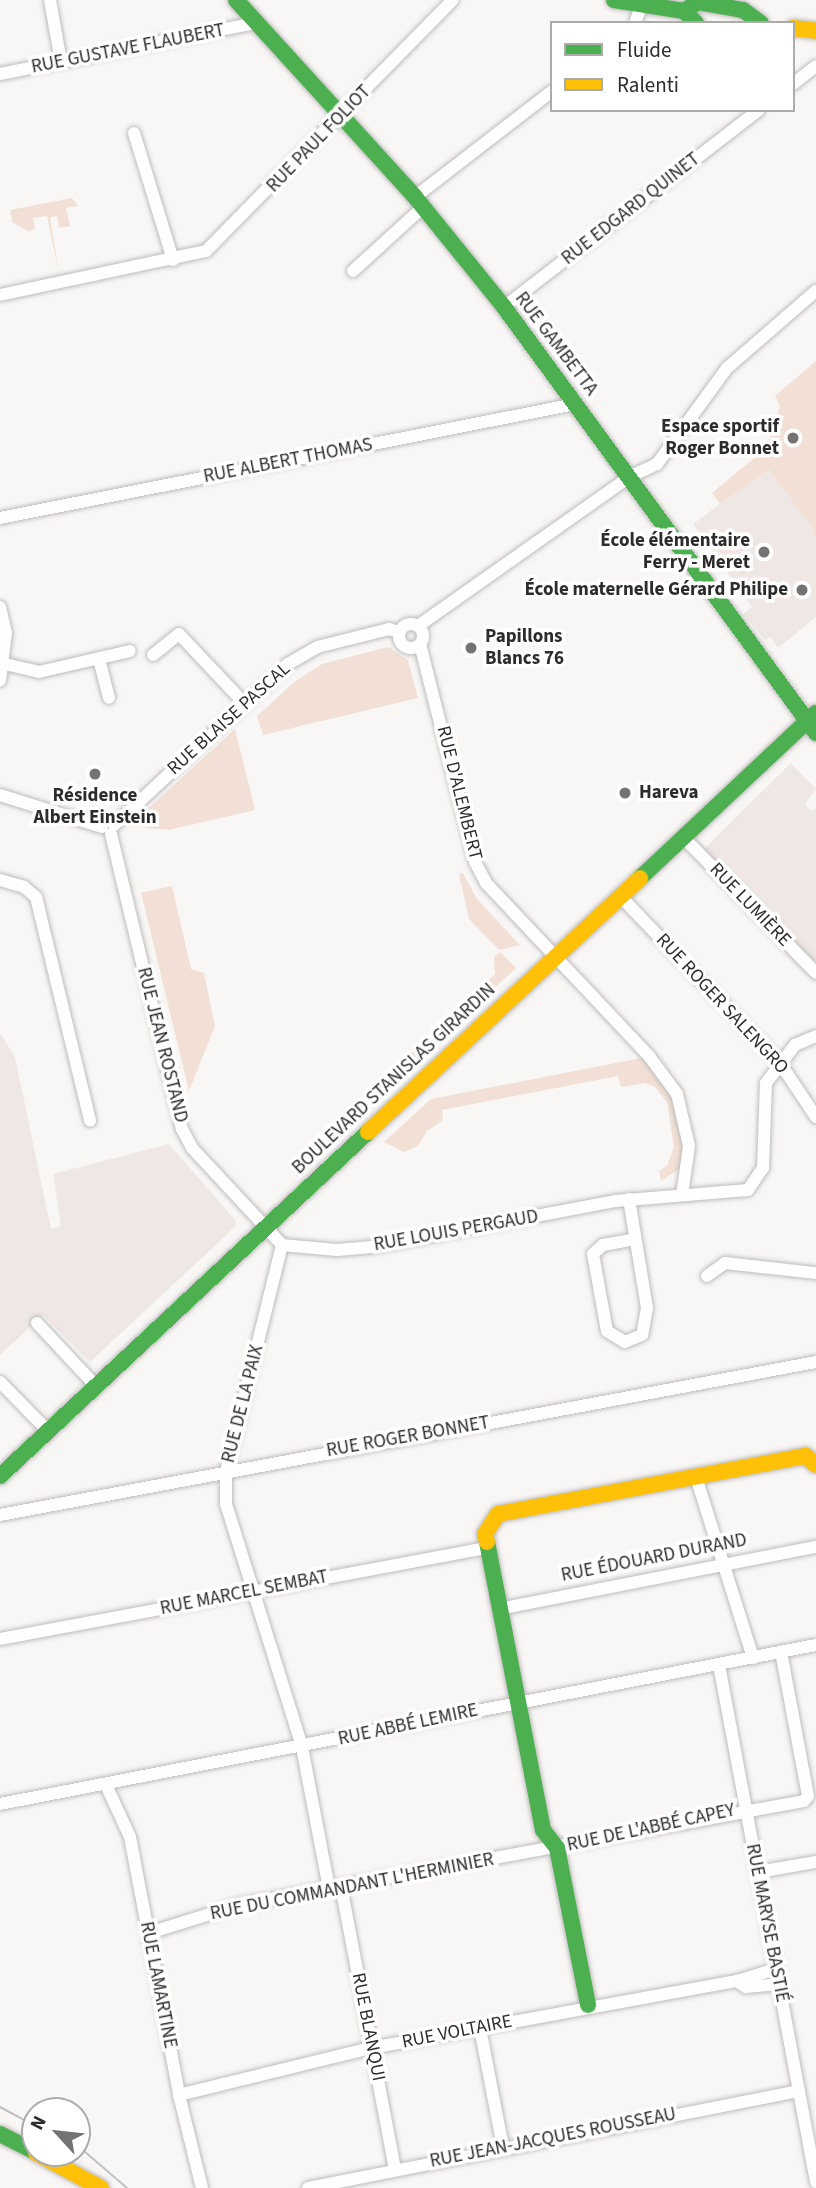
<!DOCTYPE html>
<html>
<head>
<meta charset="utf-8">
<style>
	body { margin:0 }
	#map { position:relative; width:816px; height:2188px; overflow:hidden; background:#f9f7f6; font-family:"Source Sans 3",sans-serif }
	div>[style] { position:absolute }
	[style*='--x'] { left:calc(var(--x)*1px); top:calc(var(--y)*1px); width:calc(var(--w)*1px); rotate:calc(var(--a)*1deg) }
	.built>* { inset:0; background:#efe7e4 }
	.green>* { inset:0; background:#f2e0d6 }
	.roads { filter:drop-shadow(0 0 2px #bebcbc) drop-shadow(0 0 2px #bebcbc) }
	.street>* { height:12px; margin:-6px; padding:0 6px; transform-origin:6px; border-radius:6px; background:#fefefe }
	.street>.ring { margin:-6px; padding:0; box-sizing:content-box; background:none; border:12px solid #fefefe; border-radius:50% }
	.fast>* { height:16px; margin:-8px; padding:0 8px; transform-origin:8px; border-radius:8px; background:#4caf50 }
	.slow>* { height:16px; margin:-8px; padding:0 8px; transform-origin:8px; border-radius:8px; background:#ffc107 }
	.tram>* { height:2px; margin:-1px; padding:0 1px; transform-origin:1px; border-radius:1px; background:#c1c0c0 }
	.dots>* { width:19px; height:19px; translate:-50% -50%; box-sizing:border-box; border:4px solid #fff; border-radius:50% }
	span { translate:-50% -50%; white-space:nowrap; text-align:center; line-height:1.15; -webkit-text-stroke:7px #fff; paint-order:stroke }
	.street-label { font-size:19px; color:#2d2c2b }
	.poi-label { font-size:19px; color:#2d2c2b; font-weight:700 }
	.right { translate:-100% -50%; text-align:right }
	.left { translate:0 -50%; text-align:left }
	.legend { position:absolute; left:550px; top:21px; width:245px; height:91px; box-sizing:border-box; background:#fff; border:2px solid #ababaa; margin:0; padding:9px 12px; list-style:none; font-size:21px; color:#2d2c2b }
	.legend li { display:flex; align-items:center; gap:14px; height:35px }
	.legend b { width:35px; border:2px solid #ababaa }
	.north { position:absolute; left:21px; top:2097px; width:70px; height:70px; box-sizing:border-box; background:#fff; border:2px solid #ababaa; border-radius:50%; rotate:297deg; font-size:19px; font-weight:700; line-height:28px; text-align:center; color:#2d2c2b }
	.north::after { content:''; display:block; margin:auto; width:24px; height:32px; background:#747372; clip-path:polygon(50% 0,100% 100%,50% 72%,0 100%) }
</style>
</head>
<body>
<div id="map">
	<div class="built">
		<i style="clip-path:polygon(769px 468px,816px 533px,816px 617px,778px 648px,770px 637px,765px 640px,743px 614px,752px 607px,693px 524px)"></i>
		<i style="clip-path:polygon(791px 763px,816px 789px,805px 804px,812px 811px,816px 808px,816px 962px,704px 849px)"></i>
		<i style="clip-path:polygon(0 1033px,15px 1057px,51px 1229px,61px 1226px,53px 1174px,169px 1144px,236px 1221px,235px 1227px,90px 1362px,43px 1315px,0 1355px)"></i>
	</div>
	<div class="green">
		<i style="clip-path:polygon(72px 198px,78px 206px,66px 208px,70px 226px,59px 228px,57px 216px,50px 217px,59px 274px,47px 216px,33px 218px,35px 228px,29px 232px,12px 222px,10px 210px)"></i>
		<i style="clip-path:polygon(816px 361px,816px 533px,769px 469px,720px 504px,712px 493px,766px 448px,780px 406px,775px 396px)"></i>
		<i style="clip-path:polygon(388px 647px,408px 660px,418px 698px,263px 735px,257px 716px,293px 683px,322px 664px)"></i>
		<i style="clip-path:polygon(235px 729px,255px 810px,169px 830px,129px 826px)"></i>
		<i style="clip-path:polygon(463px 873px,477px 899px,520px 945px,499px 950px,469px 919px,459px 874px)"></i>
		<i style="clip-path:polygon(172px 886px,191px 969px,204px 973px,215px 1026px,189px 1091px,141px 893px)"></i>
		<i style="clip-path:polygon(500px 952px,516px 968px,441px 1038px,417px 1069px,409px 1069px,391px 1085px,383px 1085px,383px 1080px,495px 974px,494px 957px)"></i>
		<i style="clip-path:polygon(641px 1058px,670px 1089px,685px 1150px,679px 1169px,661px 1181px,659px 1171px,667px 1166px,674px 1147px,667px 1102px,655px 1087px,645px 1083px,621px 1087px,618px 1076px,442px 1110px,443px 1120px,427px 1131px,418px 1146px,404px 1152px,384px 1142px,431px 1099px)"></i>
	</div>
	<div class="roads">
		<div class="street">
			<i style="--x:50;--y:0;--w:63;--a:79.9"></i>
			<i style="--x:635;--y:23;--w:20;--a:-70"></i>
			<i style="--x:0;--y:74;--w:261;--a:-11.3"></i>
			<i style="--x:793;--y:84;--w:29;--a:-38"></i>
			<i style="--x:134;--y:133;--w:133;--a:72.9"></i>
			<i style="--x:415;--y:197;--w:173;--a:-37.7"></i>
			<i style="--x:353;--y:271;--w:95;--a:-42.4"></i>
			<i style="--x:0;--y:295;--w:211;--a:-12.1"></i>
			<i style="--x:206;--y:251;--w:352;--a:-45.5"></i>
			<i style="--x:504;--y:307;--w:322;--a:-37.7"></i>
			<i style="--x:0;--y:518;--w:586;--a:-11.21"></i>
			<i style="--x:0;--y:607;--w:27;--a:77"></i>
			<i style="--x:6;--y:633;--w:48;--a:97.1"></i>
			<i class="ring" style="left:399px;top:624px;width:12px;height:12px"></i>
			<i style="--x:418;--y:626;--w:258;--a:-35.2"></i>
			<i style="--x:629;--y:477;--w:31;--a:-25"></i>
			<i style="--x:657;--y:464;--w:119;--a:-53.9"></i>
			<i style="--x:727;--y:368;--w:118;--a:-40.9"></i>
			<i style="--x:420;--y:644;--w:225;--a:75.8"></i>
			<i style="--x:475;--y:862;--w:24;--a:62"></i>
			<i style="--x:486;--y:883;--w:238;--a:46.7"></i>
			<i style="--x:649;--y:1056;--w:47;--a:53.6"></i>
			<i style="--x:677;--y:1094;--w:53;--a:77"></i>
			<i style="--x:689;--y:1146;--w:49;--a:98.1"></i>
			<i style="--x:153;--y:655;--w:33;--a:-39"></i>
			<i style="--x:179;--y:634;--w:95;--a:46.7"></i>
			<i style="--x:99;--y:659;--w:40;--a:75.6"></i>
			<i style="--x:5;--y:664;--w:35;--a:13"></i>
			<i style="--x:39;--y:672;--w:93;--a:-13"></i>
			<i style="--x:0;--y:795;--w:107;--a:17.4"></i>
			<i style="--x:114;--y:825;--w:237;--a:-42.8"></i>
			<i style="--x:288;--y:664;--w:34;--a:-30"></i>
			<i style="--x:317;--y:647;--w:74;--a:-14"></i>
			<i style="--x:389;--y:629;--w:10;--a:17"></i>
			<i style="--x:111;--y:834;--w:303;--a:76.5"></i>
			<i style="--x:182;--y:1129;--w:21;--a:62"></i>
			<i style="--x:192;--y:1148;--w:132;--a:47.1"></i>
			<i style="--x:683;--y:837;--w:190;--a:45.6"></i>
			<i style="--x:0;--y:880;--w:25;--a:16"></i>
			<i style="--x:24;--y:887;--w:16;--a:40"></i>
			<i style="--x:36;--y:897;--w:230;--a:76.4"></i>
			<i style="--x:620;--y:896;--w:231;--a:46.2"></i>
			<i style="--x:780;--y:1063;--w:65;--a:56.3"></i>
			<i style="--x:629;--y:1199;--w:110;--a:80.6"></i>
			<i style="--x:647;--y:1308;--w:27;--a:100"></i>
			<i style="--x:642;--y:1335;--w:18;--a:158"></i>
			<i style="--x:625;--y:1342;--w:21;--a:-149"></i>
			<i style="--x:607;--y:1331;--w:78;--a:-100.3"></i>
			<i style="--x:593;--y:1254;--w:13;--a:-42"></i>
			<i style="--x:603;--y:1245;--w:29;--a:-10"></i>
			<i style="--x:282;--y:1245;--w:233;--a:103.9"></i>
			<i style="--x:226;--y:1471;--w:33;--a:90"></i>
			<i style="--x:226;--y:1504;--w:255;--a:72.6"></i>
			<i style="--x:302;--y:1747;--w:144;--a:79.2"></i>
			<i style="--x:282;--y:1245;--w:55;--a:5.2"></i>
			<i style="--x:337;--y:1250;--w:35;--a:-5"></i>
			<i style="--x:372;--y:1247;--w:247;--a:-10.7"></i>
			<i style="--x:615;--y:1201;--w:133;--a:-4.7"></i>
			<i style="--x:748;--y:1190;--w:27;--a:-56"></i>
			<i style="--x:763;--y:1168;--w:85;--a:-88"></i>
			<i style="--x:766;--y:1083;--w:48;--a:-52.7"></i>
			<i style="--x:795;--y:1045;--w:23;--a:-23"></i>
			<i style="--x:707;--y:1276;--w:22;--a:-36"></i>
			<i style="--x:725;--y:1263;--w:92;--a:6.3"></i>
			<i style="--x:37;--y:1323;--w:86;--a:46.9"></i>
			<i style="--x:0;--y:1382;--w:69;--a:45.6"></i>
			<i style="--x:696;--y:1477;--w:190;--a:72.5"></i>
			<i style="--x:0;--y:1515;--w:830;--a:-10.62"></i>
			<i style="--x:499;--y:1609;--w:323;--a:-11.1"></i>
			<i style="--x:0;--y:1639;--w:496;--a:-10.6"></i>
			<i style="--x:719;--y:1665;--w:526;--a:79.37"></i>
			<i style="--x:106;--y:1785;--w:57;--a:65.2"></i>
			<i style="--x:130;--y:1837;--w:263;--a:79.2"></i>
			<i style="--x:179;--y:2095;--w:96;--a:76.1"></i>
			<i style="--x:0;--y:1804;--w:831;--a:-11.03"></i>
			<i style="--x:758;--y:1872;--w:59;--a:-9.8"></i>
			<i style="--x:341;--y:1886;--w:287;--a:79.2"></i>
			<i style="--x:149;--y:1933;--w:94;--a:-17.3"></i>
			<i style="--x:239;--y:1905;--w:574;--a:-10.43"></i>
			<i style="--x:804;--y:1801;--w:6;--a:-51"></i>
			<i style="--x:808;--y:1796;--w:147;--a:-100.6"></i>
			<i style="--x:737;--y:1981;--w:11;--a:34"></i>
			<i style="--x:746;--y:1987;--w:33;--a:-5"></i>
			<i style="--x:480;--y:2028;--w:121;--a:79.1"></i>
			<i style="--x:179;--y:2095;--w:198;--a:-13.8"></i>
			<i style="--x:371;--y:2048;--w:372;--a:-10.4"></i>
			<i style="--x:737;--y:1981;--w:41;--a:-17.1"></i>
			<i style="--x:308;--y:2188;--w:500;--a:-11.18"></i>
		</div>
		<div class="fast">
			<i style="--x:236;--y:0;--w:266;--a:47.7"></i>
			<i style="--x:415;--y:197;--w:141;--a:51"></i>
			<i style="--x:504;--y:307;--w:528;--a:53.78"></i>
			<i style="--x:614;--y:0;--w:71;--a:8.9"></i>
			<i style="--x:684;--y:11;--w:17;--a:-33"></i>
			<i style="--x:698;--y:2;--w:46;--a:10.1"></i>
			<i style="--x:743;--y:10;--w:22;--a:36"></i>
			<i style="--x:684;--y:11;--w:17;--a:45"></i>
			<i style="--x:640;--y:878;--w:241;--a:-43.2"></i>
			<i style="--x:0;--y:1476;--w:504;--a:-43.07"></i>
			<i style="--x:487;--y:1542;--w:293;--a:79"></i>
			<i style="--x:543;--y:1830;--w:23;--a:52"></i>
			<i style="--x:557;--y:1848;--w:160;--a:78.8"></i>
			<i style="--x:0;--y:2134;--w:39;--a:27"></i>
		</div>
		<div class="slow">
			<i style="--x:793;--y:28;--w:23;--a:7"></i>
			<i style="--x:368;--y:1132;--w:372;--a:-43"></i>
			<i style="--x:487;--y:1542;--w:8;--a:-104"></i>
			<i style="--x:485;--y:1534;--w:24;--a:-57"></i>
			<i style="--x:498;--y:1514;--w:313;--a:-10.7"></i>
			<i style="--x:806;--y:1456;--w:13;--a:42"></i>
			<i style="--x:36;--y:2153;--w:74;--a:28.3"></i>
		</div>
	</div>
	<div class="tram">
		<i style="--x:0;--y:2107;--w:40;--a:28"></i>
		<i style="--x:77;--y:2145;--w:66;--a:40.7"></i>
	</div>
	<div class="dots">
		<i style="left:793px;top:438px;background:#747372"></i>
		<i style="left:764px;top:552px;background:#747372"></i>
		<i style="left:802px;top:590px;background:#747372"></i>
		<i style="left:471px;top:648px;background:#747372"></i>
		<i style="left:95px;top:774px;background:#747372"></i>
		<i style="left:625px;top:793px;background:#747372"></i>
	</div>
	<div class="street-label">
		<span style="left:128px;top:49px;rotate:-11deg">RUE GUSTAVE FLAUBERT</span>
		<span style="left:319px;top:139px;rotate:-46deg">RUE PAUL FOLIOT</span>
		<span style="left:631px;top:209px;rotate:-38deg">RUE EDGARD QUINET</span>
		<span style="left:556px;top:344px;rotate:53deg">RUE GAMBETTA</span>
		<span style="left:288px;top:461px;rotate:-11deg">RUE ALBERT THOMAS</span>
		<span style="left:229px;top:719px;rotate:-42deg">RUE BLAISE PASCAL</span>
		<span style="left:459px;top:793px;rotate:76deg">RUE D'ALEMBERT</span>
		<span style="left:750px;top:905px;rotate:46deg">RUE LUMIÈRE</span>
		<span style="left:722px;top:1004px;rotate:47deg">RUE ROGER SALENGRO</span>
		<span style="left:162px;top:1045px;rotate:76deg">RUE JEAN ROSTAND</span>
		<span style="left:394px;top:1079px;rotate:-43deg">BOULEVARD STANISLAS GIRARDIN</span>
		<span style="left:456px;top:1231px;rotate:-10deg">RUE LOUIS PERGAUD</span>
		<span style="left:243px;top:1404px;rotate:-76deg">RUE DE LA PAIX</span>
		<span style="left:408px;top:1437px;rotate:-10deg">RUE ROGER BONNET</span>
		<span style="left:654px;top:1558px;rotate:-11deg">RUE ÉDOUARD DURAND</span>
		<span style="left:244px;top:1593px;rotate:-11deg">RUE MARCEL SEMBAT</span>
		<span style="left:408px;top:1725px;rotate:-12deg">RUE ABBÉ LEMIRE</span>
		<span style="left:651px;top:1828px;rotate:-12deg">RUE DE L'ABBÉ CAPEY</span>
		<span style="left:352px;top:1887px;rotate:-11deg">RUE DU COMMANDANT L'HERMINIER</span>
		<span style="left:767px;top:1923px;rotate:79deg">RUE MARYSE BASTIÉ</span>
		<span style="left:158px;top:1985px;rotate:79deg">RUE LAMARTINE</span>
		<span style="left:368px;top:2027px;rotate:79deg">RUE BLANQUI</span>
		<span style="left:457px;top:2032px;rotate:-11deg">RUE VOLTAIRE</span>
		<span style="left:553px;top:2138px;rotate:-11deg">RUE JEAN-JACQUES ROUSSEAU</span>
	</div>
	<div class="poi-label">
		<span class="right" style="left:779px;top:438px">Espace sportif<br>Roger Bonnet</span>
		<span class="right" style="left:750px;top:552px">École élémentaire<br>Ferry - Meret</span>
		<span class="right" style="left:788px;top:590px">École maternelle Gérard Philipe</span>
		<span class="left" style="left:485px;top:648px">Papillons<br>Blancs 76</span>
		<span class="left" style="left:639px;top:793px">Hareva</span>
		<span style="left:95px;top:807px">Résidence<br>Albert Einstein</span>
	</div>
	<ul class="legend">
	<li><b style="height:9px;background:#4caf50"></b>Fluide</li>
	<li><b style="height:9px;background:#ffc107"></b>Ralenti</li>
	</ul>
	<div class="north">N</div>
</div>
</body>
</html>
